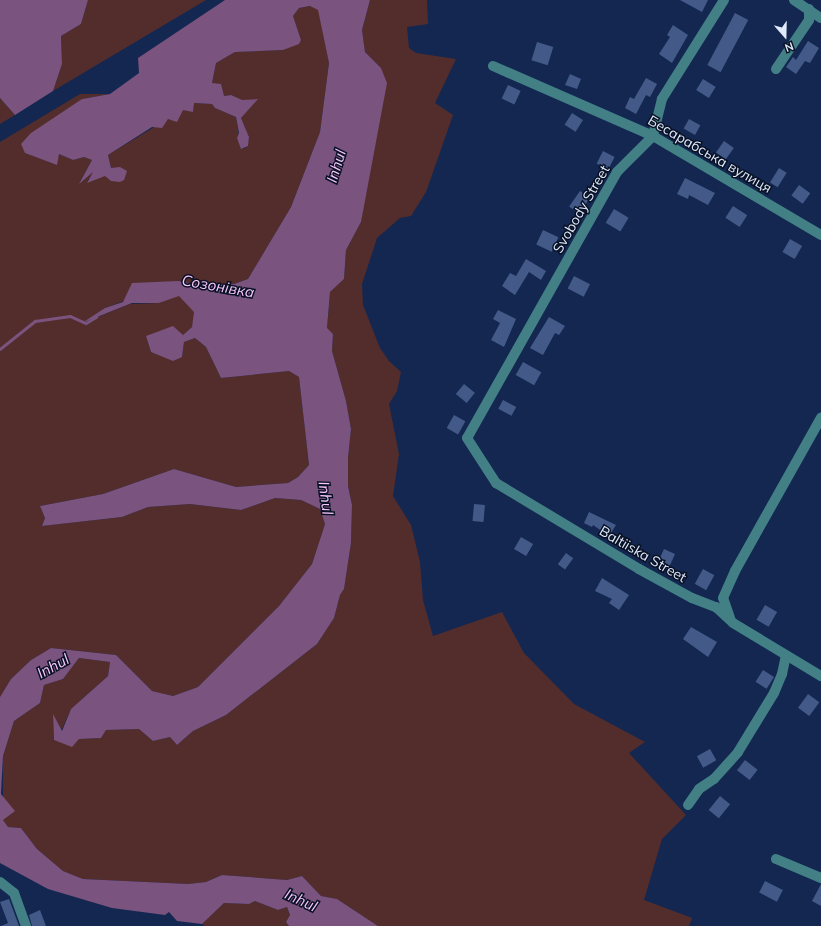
<!DOCTYPE html>
<html>
<head>
<meta charset="utf-8">
<style>
	body { margin:0 }
	#map { position:relative; width:821px; height:926px; overflow:hidden; background:#132751; font-family:Mulish,sans-serif }
	div>[style] { position:absolute }
	[style*='--x'] { left:calc(var(--x)*1px); top:calc(var(--y)*1px); width:calc(var(--w)*1px); rotate:calc(var(--a)*1deg) }
	.green>* { inset:0; background:#532d2b }
	.water>* { inset:0; background:#7a537e }
	.stream>* { height:2.5px; margin:-1.25px; padding:0 1.25px; transform-origin:1.25px; border-radius:1.25px; background:#7a537e }
	.building>* { inset:0; background:#435a89; transform-origin:0 0 }
	.minor>* { height:10px; margin:-5px; padding:0 5px; transform-origin:5px; border-radius:5px; background:#438086 }
	span { translate:-50% -50%; white-space:nowrap; text-align:center; line-height:1.15; -webkit-text-stroke:3px #081124; paint-order:stroke }
	.street-label { font-size:14px; color:#e1eafb }
	.water-label { font-size:15px; color:#f7c6fc; font-style:italic }
	.north { position:absolute; left:765px; top:16px; width:40px; height:40px; -webkit-text-stroke:3px #081124; paint-order:stroke; rotate:160deg; font-size:11px; font-weight:700; line-height:16px; text-align:center; color:#e1eafb }
	.north::after { content:''; display:block; margin:auto; width:14px; height:18px; background:#e1eafb; clip-path:polygon(50% 0,100% 100%,50% 72%,0 100%) }
</style>
</head>
<body>
<div id="map">
	<div class="green">
		<i style="clip-path:polygon(88px 0,206px 0,53px 91px,62px 64px,61px 36px,81px 24px)"></i>
		<i style="clip-path:polygon(370px 0,427px 0,428px 24px,407px 27px,409px 48px,416px 53px,456px 59px,435px 103px,453px 115px,426px 192px,411px 216px,400px 218px,377px 238px,362px 284px,363px 305px,380px 348px,389px 361px,401px 372px,397px 391px,389px 404px,399px 454px,393px 496px,411px 525px,420px 562px,423px 600px,433px 636px,502px 612px,524px 653px,574px 704px,645px 742px,629px 753px,686px 815px,662px 839px,644px 900px,692px 918px,689px 926px,378px 926px,337px 899px,321px 896px,302px 876px,287px 880px,222px 875px,206px 882px,188px 884px,83px 879px,63px 871px,37px 849px,21px 828px,8px 827px,3px 820px,3px 756px,14px 721px,40px 703px,44px 685px,63px 679px,79px 658px,110px 662px,108px 676px,71px 709px,61px 731px,53px 715px,54px 740px,101px 738px,106px 730px,139px 729px,153px 741px,170px 737px,177px 745px,193px 731px,226px 715px,317px 644px,334px 618px,340px 595px,344px 589px,351px 543px,352px 505px,348px 486px,348px 458px,351px 429px,346px 401px,332px 351px,333px 334px,327px 329px,330px 292px,344px 279px,346px 250px,361px 222px,381px 68px,365px 52px,362px 30px)"></i>
		<i style="clip-path:polygon(311px 6px,319px 10px,329px 63px,320px 132px,291px 207px,248px 279px,234px 284px,208px 286px,178px 281px,105px 308px,85px 322px,130px 304px,159px 303px,179px 295px,195px 312px,192px 327px,183px 335px,146px 336px,151px 352px,182px 357px,184px 342px,195px 338px,206px 347px,221px 378px,289px 371px,299px 377px,309px 465px,298px 477px,288px 483px,236px 487px,174px 469px,103px 494px,40px 506px,45px 518px,42px 526px,122px 517px,148px 507px,190px 504px,241px 510px,275px 498px,301px 500px,320px 509px,325px 524px,312px 564px,279px 606px,198px 687px,173px 696px,152px 691px,116px 655px,51px 648px,31px 660px,11px 679px,0 697px,0 142px,80px 94px,109px 94px,82px 99px,25px 153px,56px 164px,59px 154px,73px 160px,84px 157px,92px 160px,80px 182px,94px 171px,87px 182px,111px 168px,108px 155px,194px 103px,212px 104px,215px 108px,236px 117px,241px 149px,247px 147px,249px 137px,241px 118px,257px 99px,242px 101px,231px 95px,224px 96px,212px 83px,216px 63px,235px 52px,283px 50px,301px 40px,293px 16px,299px 8px)"></i>
		<i style="clip-path:polygon(0 98px,15px 115px,0 124px)"></i>
		<i style="clip-path:polygon(255px 901px,278px 910px,287px 907px,290px 916px,286px 922px,289px 926px,205px 926px,202px 924px,224px 903px,249px 904px)"></i>
	</div>
	<div class="water">
		<i style="clip-path:polygon(0 0,88px 0,81px 24px,61px 36px,62px 64px,53px 91px,15px 115px,0 98px)"></i>
		<i style="clip-path:polygon(225px 0,370px 0,362px 30px,365px 52px,381px 68px,387px 83px,361px 222px,346px 250px,344px 279px,330px 292px,327px 328px,333px 334px,332px 351px,346px 401px,351px 429px,348px 458px,348px 486px,352px 505px,351px 543px,344px 589px,340px 595px,334px 618px,317px 644px,226px 715px,193px 731px,177px 745px,170px 737px,153px 741px,139px 729px,106px 730px,101px 738px,79px 739px,72px 747px,54px 740px,53px 714px,62px 731px,71px 709px,108px 676px,110px 662px,79px 658px,63px 679px,44px 685px,40px 703px,14px 721px,3px 756px,1px 794px,15px 811px,3px 820px,8px 827px,21px 828px,37px 849px,63px 871px,83px 879px,188px 884px,206px 882px,222px 875px,287px 880px,302px 876px,321px 896px,337px 899px,378px 926px,289px 926px,286px 922px,290px 915px,287px 907px,278px 910px,255px 901px,249px 904px,224px 903px,202px 924px,177px 921px,169px 912px,165px 915px,112px 908px,48px 889px,0 863px,0 697px,11px 679px,31px 660px,51px 648px,116px 655px,152px 691px,173px 696px,198px 687px,279px 606px,312px 564px,325px 524px,320px 509px,301px 500px,275px 498px,241px 510px,190px 504px,148px 507px,122px 517px,42px 526px,45px 518px,40px 506px,103px 494px,174px 469px,236px 487px,288px 483px,298px 477px,309px 465px,299px 377px,289px 371px,221px 378px,206px 347px,195px 338px,184px 342px,182px 357px,173px 361px,151px 352px,146px 336px,173px 326px,183px 335px,192px 327px,194px 312px,179px 296px,159px 303px,132px 303px,82px 323px,105px 308px,123px 302px,132px 283px,178px 281px,208px 286px,234px 284px,248px 279px,291px 207px,320px 132px,329px 63px,318px 10px,310px 6px,299px 8px,293px 16px,301px 40px,299px 44px,283px 50px,235px 52px,216px 63px,212px 83px,221px 84px,224px 96px,231px 95px,242px 100px,258px 99px,241px 118px,249px 137px,248px 146px,241px 149px,237px 138px,239px 133px,236px 117px,215px 108px,212px 104px,194px 103px,193px 112px,183px 110px,177px 122px,168px 119px,162px 128px,152px 127px,108px 155px,111px 168px,120px 167px,127px 171px,124px 180px,120px 182px,111px 181px,105px 176px,87px 183px,93px 172px,79px 184px,92px 160px,84px 157px,73px 160px,59px 154px,57px 165px,25px 153px,21px 144px,31px 133px,82px 99px,110px 94px,139px 73px,138px 58px)"></i>
	</div>
	<div class="stream">
		<i style="--x:0;--y:349;--w:45;--a:-38.7"></i>
		<i style="--x:35;--y:321;--w:35;--a:-8"></i>
		<i style="--x:70;--y:316;--w:17;--a:24"></i>
		<i style="--x:86;--y:323;--w:12;--a:-31"></i>
	</div>
	<div class="building">
		<i style="clip-path:polygon(680px 0,708px 0,702px 12px)"></i>
		<i style="left:735px;top:13px;width:15px;height:59px;rotate:28deg"></i>
		<i style="clip-path:polygon(673px 25px,688px 35px,672px 63px,659px 54px,670px 37px,667px 35px)"></i>
		<i style="clip-path:polygon(808px 41px,819px 48px,810px 63px,805px 61px,796px 74px,786px 67px,793px 57px,796px 60px)"></i>
		<i style="left:537px;top:42px;width:17px;height:19px;rotate:17deg"></i>
		<i style="clip-path:polygon(570px 74px,581px 79px,577px 89px,565px 85px)"></i>
		<i style="clip-path:polygon(646px 78px,657px 84px,650px 97px,646px 95px,636px 114px,625px 108px,630px 97px,634px 99px)"></i>
		<i style="left:703px;top:79px;width:15px;height:13px;rotate:32deg"></i>
		<i style="left:508px;top:85px;width:14px;height:15px;rotate:25deg"></i>
		<i style="left:572px;top:113px;width:13px;height:14px;rotate:32deg"></i>
		<i style="left:689px;top:119px;width:13px;height:11px;rotate:29deg"></i>
		<i style="left:724px;top:141px;width:12px;height:14px;rotate:35deg"></i>
		<i style="left:603px;top:151px;width:13px;height:14px;rotate:27deg"></i>
		<i style="left:779px;top:168px;width:9px;height:17px;rotate:32deg"></i>
		<i style="clip-path:polygon(685px 178px,715px 193px,708px 205px,689px 195px,688px 199px,677px 194px)"></i>
		<i style="left:799px;top:185px;width:14px;height:13px;rotate:36deg"></i>
		<i style="left:580px;top:191px;width:12px;height:19px;rotate:35deg"></i>
		<i style="left:733px;top:206px;width:17px;height:14px;rotate:33deg"></i>
		<i style="left:614px;top:209px;width:17px;height:16px;rotate:31deg"></i>
		<i style="left:543px;top:230px;width:17px;height:16px;rotate:25deg"></i>
		<i style="left:790px;top:239px;width:14px;height:15px;rotate:30deg"></i>
		<i style="clip-path:polygon(526px 259px,546px 271px,541px 280px,529px 272px,515px 295px,502px 286px,510px 273px,516px 276px)"></i>
		<i style="left:574px;top:276px;width:18px;height:14px;rotate:27deg"></i>
		<i style="clip-path:polygon(498px 310px,516px 319px,504px 347px,491px 340px,500px 323px,493px 319px)"></i>
		<i style="clip-path:polygon(549px 317px,565px 326px,559px 335px,555px 333px,543px 355px,530px 348px)"></i>
		<i style="left:523px;top:362px;width:21px;height:15px;rotate:29deg"></i>
		<i style="left:464px;top:384px;width:14px;height:13px;rotate:39deg"></i>
		<i style="left:503px;top:400px;width:15px;height:10px;rotate:28deg"></i>
		<i style="left:454px;top:415px;width:13px;height:15px;rotate:29deg"></i>
		<i style="left:474px;top:504px;width:11px;height:17px;rotate:5deg"></i>
		<i style="clip-path:polygon(589px 512px,616px 525px,609px 536px,593px 525px,592px 527px,584px 523px)"></i>
		<i style="left:521px;top:537px;width:14px;height:14px;rotate:30deg"></i>
		<i style="left:664px;top:549px;width:12px;height:17px;rotate:24deg"></i>
		<i style="left:566px;top:553px;width:9px;height:14px;rotate:36deg"></i>
		<i style="left:703px;top:569px;width:13px;height:17px;rotate:29deg"></i>
		<i style="clip-path:polygon(602px 578px,629px 595px,619px 610px,609px 603px,612px 599px,595px 591px)"></i>
		<i style="left:765px;top:605px;width:14px;height:17px;rotate:30deg"></i>
		<i style="clip-path:polygon(691px 627px,717px 642px,708px 657px,683px 639px)"></i>
		<i style="left:763px;top:670px;width:13px;height:14px;rotate:32deg"></i>
		<i style="left:808px;top:694px;width:14px;height:17px;rotate:36deg"></i>
		<i style="left:710px;top:749px;width:13px;height:15px;rotate:61deg"></i>
		<i style="left:745px;top:760px;width:16px;height:13px;rotate:38deg"></i>
		<i style="left:720px;top:796px;width:13px;height:18px;rotate:39deg"></i>
		<i style="left:765px;top:881px;width:20px;height:13px;rotate:27deg"></i>
		<i style="clip-path:polygon(821px 884px,821px 906px,812px 901px)"></i>
		<i style="clip-path:polygon(9px 899px,19px 926px,1px 926px,8px 923px,0 902px)"></i>
		<i style="clip-path:polygon(40px 910px,46px 926px,32px 926px,29px 915px)"></i>
	</div>
	<div class="minor">
		<i style="--x:724;--y:0;--w:117;--a:122.1"></i>
		<i style="--x:662;--y:99;--w:38;--a:104"></i>
		<i style="--x:653;--y:136;--w:51;--a:135"></i>
		<i style="--x:617;--y:172;--w:305;--a:119.4"></i>
		<i style="--x:467;--y:438;--w:54;--a:57.2"></i>
		<i style="--x:496;--y:483;--w:167;--a:31"></i>
		<i style="--x:639;--y:569;--w:60;--a:28.7"></i>
		<i style="--x:692;--y:598;--w:26;--a:21"></i>
		<i style="--x:716;--y:607;--w:23;--a:43"></i>
		<i style="--x:733;--y:623;--w:103;--a:31.1"></i>
		<i style="--x:794;--y:0;--w:32;--a:34"></i>
		<i style="--x:493;--y:66;--w:175;--a:23.6"></i>
		<i style="--x:653;--y:136;--w:195;--a:30.5"></i>
		<i style="--x:776;--y:69;--w:59;--a:-56"></i>
		<i style="--x:809;--y:20;--w:11;--a:-90"></i>
		<i style="--x:730;--y:618;--w:21;--a:-109"></i>
		<i style="--x:723;--y:598;--w:30;--a:-66"></i>
		<i style="--x:735;--y:571;--w:176;--a:-60.7"></i>
		<i style="--x:688;--y:805;--w:19;--a:-55"></i>
		<i style="--x:699;--y:789;--w:18;--a:-34"></i>
		<i style="--x:714;--y:779;--w:36;--a:-48"></i>
		<i style="--x:738;--y:752;--w:69;--a:-58.6"></i>
		<i style="--x:774;--y:693;--w:21;--a:-67"></i>
		<i style="--x:782;--y:674;--w:19;--a:-78"></i>
		<i style="--x:776;--y:859;--w:49;--a:22.9"></i>
		<i style="--x:0;--y:882;--w:18;--a:38"></i>
		<i style="--x:14;--y:893;--w:35;--a:70"></i>
	</div>
	<div class="street-label">
		<span style="left:710px;top:154px;rotate:30deg">Бесарабська вулиця</span>
		<span style="left:581px;top:209px;rotate:-60deg">Svobody Street</span>
		<span style="left:643px;top:554px;rotate:30deg">Baltiiska Street</span>
	</div>
	<div class="water-label">
		<span style="left:336px;top:166px;rotate:-73deg">Inhul</span>
		<span style="left:218px;top:286px;rotate:10deg">Созонівка</span>
		<span style="left:326px;top:498px;rotate:83deg">Inhul</span>
		<span style="left:53px;top:666px;rotate:-29deg">Inhul</span>
		<span style="left:301px;top:900px;rotate:25deg">Inhul</span>
	</div>
	<div class="north">N</div>
</div>
</body>
</html>
